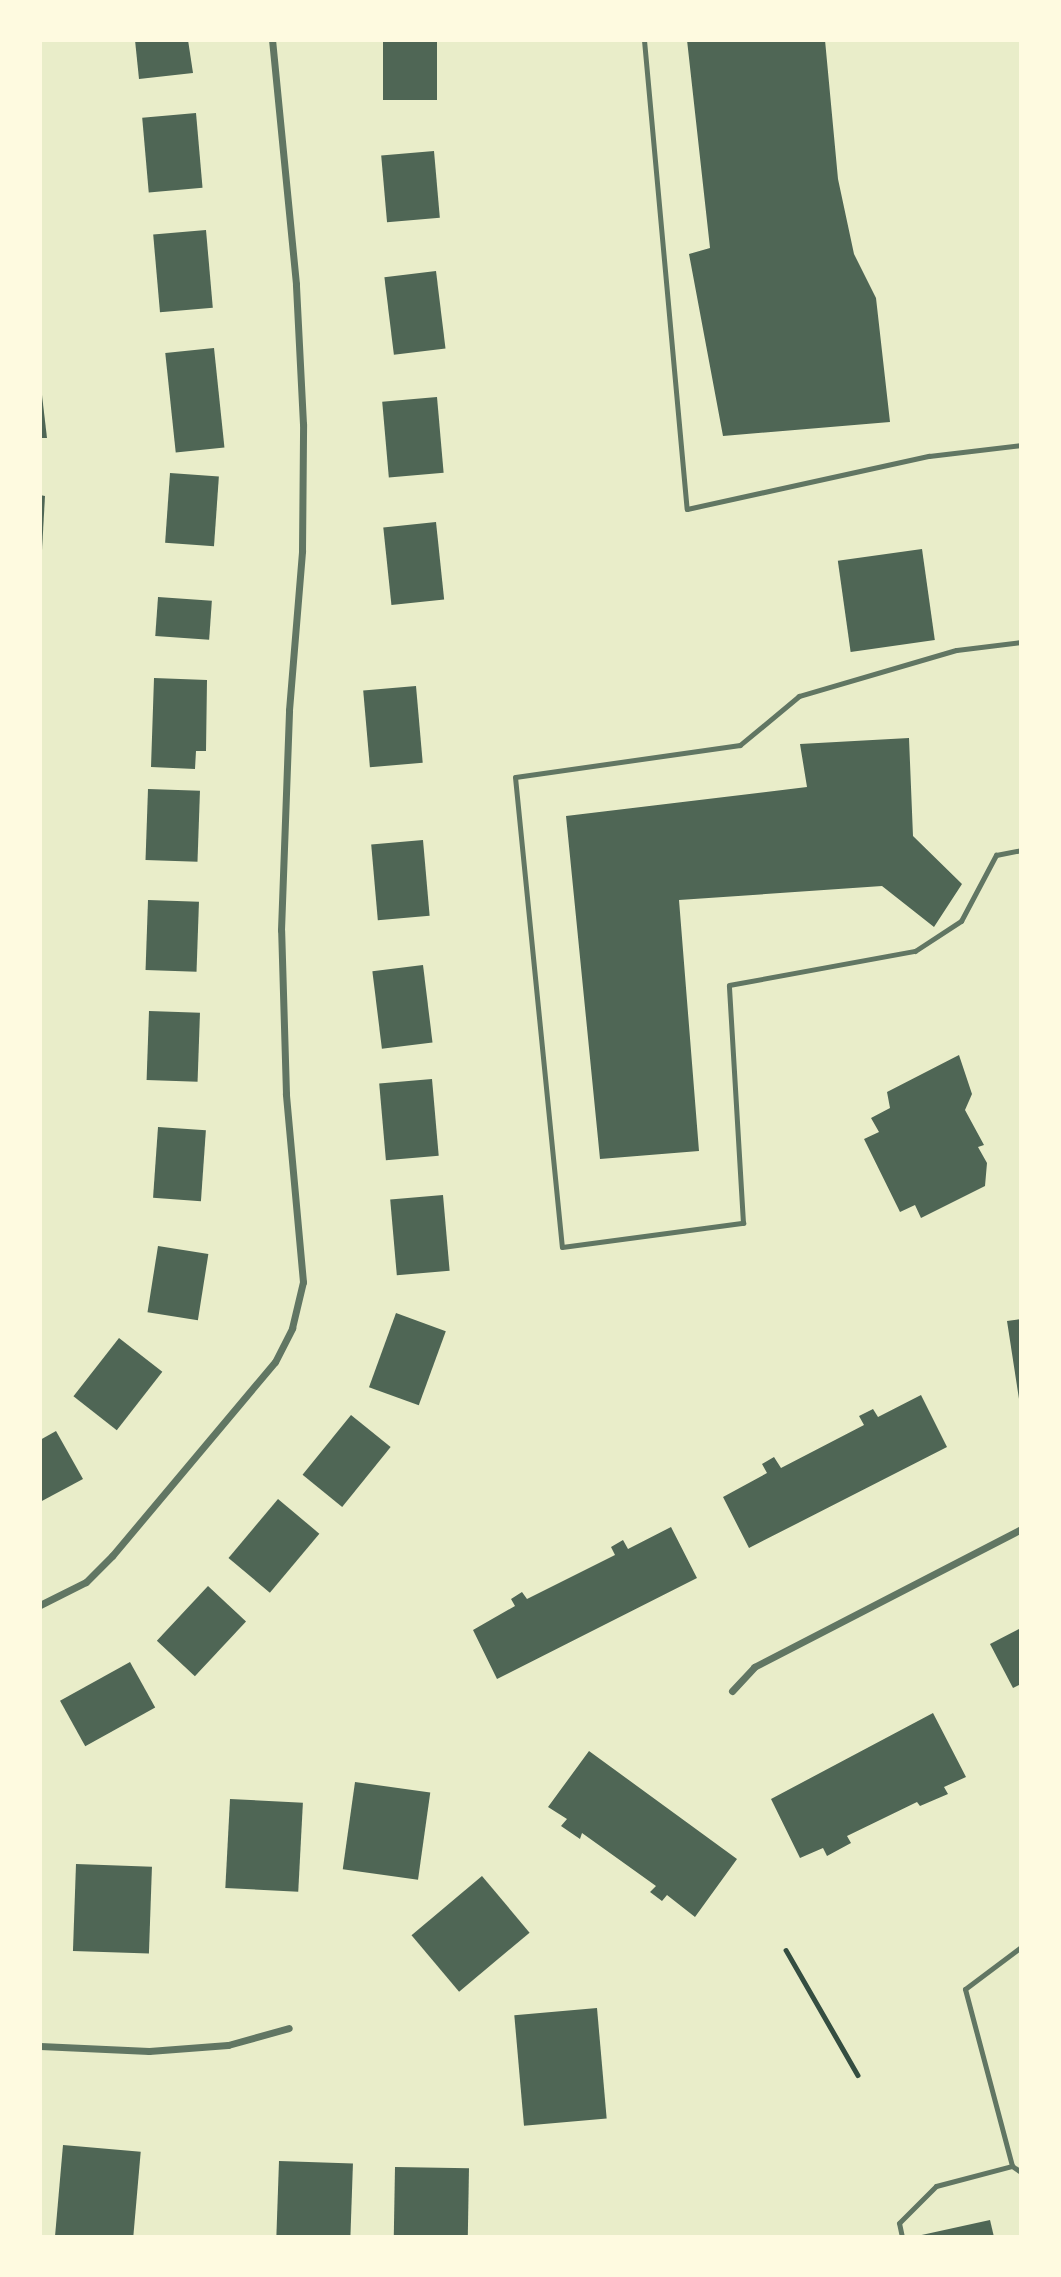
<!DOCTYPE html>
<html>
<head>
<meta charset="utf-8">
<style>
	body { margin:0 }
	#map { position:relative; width:1061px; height:2277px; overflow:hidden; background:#e9edc9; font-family:"Playfair Display",serif }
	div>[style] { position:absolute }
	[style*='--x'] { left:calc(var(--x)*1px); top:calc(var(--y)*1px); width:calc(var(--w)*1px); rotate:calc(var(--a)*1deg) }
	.building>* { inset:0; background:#4f6655; transform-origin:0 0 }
	.path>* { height:4.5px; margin:-2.25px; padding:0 2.25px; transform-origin:2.25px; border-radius:2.25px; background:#344e41 }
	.service>* { height:5px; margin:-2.5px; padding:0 2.5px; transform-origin:2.5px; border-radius:2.5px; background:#617663 }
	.minor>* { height:7px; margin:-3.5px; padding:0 3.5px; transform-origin:3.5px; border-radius:3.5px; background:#617663 }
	span { translate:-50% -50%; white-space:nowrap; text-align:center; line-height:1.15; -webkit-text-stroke:7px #fefae0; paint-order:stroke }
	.frame { position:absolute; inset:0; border:42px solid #fefae0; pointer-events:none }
</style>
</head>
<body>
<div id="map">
	<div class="building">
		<i style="clip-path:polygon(135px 40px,188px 40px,193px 73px,139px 79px)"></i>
		<i style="left:383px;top:40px;width:54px;height:60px"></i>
		<i style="clip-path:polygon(687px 40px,825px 40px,838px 179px,854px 254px,876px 298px,890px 422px,723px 436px,689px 254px,710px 248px)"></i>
		<i style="left:196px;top:113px;width:75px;height:54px;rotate:85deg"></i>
		<i style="left:434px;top:151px;width:67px;height:53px;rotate:85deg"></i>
		<i style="left:206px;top:230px;width:78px;height:53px;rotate:85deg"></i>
		<i style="left:436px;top:271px;width:78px;height:52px;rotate:83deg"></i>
		<i style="left:214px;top:348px;width:100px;height:49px;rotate:84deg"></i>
		<i style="clip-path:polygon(40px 378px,47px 438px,40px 438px)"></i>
		<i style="left:437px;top:397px;width:76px;height:55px;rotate:85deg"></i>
		<i style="left:170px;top:473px;width:49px;height:70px;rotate:4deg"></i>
		<i style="clip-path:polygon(40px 495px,45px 496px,42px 550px,40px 550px)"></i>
		<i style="left:436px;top:522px;width:78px;height:53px;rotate:84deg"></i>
		<i style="left:922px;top:549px;width:92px;height:85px;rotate:82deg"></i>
		<i style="left:158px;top:597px;width:54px;height:39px;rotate:4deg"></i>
		<i style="clip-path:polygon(154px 678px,207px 680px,206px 751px,196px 751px,195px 769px,151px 767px)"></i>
		<i style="left:416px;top:686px;width:77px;height:53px;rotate:85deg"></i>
		<i style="clip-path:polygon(909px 738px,913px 836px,962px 884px,934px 927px,882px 886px,679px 900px,699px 1151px,600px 1159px,566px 816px,807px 787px,800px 744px)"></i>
		<i style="left:148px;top:789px;width:52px;height:71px;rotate:2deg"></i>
		<i style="left:423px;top:840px;width:76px;height:52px;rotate:85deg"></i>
		<i style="left:148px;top:900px;width:51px;height:70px;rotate:2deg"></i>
		<i style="left:423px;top:965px;width:78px;height:51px;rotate:83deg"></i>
		<i style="left:149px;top:1011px;width:51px;height:69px;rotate:2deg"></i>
		<i style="clip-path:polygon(959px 1055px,972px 1094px,965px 1110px,984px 1145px,978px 1147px,987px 1163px,985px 1186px,921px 1218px,915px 1205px,900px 1212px,864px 1139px,879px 1132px,871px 1118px,890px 1108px,887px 1092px)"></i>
		<i style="left:432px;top:1079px;width:77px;height:53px;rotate:85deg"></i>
		<i style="left:158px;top:1127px;width:48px;height:71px;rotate:4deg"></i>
		<i style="left:443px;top:1195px;width:76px;height:53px;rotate:85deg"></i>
		<i style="left:158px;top:1246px;width:51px;height:67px;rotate:9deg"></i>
		<i style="left:396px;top:1313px;width:53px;height:79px;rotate:20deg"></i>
		<i style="clip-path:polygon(1021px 1319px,1021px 1398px,1019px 1399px,1007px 1321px)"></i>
		<i style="left:119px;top:1338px;width:55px;height:74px;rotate:38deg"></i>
		<i style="clip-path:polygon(921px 1395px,947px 1447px,749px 1548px,723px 1497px,767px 1473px,762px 1464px,774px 1457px,781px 1468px,864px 1425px,859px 1416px,873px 1409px,878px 1417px)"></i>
		<i style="left:351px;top:1415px;width:51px;height:77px;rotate:39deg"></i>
		<i style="clip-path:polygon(56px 1431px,83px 1479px,40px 1502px,40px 1440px)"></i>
		<i style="left:278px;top:1499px;width:54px;height:77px;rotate:40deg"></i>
		<i style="clip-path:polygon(671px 1527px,697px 1578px,497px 1679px,473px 1630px,515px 1606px,511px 1599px,522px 1592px,527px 1599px,615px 1555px,611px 1547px,623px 1540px,628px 1549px)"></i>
		<i style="left:208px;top:1586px;width:52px;height:75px;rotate:43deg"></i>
		<i style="clip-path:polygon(1021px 1628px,1021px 1684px,1013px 1688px,990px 1644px)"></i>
		<i style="left:130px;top:1662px;width:52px;height:80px;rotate:61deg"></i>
		<i style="clip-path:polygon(933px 1713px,966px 1777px,944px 1787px,948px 1794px,920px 1806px,917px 1802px,847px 1836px,851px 1843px,827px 1856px,823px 1848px,800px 1858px,771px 1799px)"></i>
		<i style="clip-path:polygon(589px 1751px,737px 1859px,695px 1917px,667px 1895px,662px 1901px,650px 1892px,656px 1886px,582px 1833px,580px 1839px,561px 1826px,567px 1819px,548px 1807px)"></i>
		<i style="left:355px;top:1782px;width:76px;height:88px;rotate:8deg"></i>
		<i style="left:230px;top:1799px;width:73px;height:89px;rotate:3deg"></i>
		<i style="left:76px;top:1864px;width:76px;height:87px;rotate:2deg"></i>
		<i style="left:482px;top:1876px;width:74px;height:92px;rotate:50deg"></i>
		<i style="left:597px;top:2008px;width:111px;height:83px;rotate:85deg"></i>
		<i style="left:63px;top:2145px;width:78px;height:91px;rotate:5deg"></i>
		<i style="left:279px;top:2161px;width:74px;height:76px;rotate:2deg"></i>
		<i style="left:395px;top:2167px;width:74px;height:70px;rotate:1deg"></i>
		<i style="clip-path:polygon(990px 2220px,994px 2237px,917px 2237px,917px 2236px)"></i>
	</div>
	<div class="path">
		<i style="--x:786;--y:1950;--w:144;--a:60.1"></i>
	</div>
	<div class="service">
		<i style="--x:644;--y:40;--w:471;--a:84.8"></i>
		<i style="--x:687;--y:509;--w:248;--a:-12.4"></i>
		<i style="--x:929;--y:456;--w:93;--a:-6.8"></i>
		<i style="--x:1021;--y:642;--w:65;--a:173"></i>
		<i style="--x:956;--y:650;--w:164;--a:163.7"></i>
		<i style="--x:799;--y:696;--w:77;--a:140.3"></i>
		<i style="--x:740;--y:745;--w:227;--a:171.9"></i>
		<i style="--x:515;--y:777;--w:472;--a:84.3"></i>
		<i style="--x:562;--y:1247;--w:183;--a:-7.6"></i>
		<i style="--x:743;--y:1223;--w:238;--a:-93.4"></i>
		<i style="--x:729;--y:985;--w:189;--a:-10.4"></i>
		<i style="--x:915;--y:951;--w:55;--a:-33.1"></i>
		<i style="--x:961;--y:921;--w:75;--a:-62.1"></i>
		<i style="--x:996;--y:855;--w:25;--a:-11"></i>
		<i style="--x:1021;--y:1947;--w:70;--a:143.1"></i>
		<i style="--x:965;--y:1989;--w:183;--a:75.1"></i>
		<i style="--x:1012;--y:2166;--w:11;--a:34"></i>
		<i style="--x:902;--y:2237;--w:14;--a:-102"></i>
		<i style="--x:899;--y:2223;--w:52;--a:-45"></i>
		<i style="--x:936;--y:2186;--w:79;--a:-14.7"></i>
	</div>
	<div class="minor">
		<i style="--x:40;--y:1605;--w:51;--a:-26.6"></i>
		<i style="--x:86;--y:1582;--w:37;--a:-45"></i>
		<i style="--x:112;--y:1556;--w:253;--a:-50"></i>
		<i style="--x:275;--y:1362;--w:38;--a:-63"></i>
		<i style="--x:292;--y:1328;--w:47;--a:-76.6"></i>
		<i style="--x:303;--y:1282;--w:189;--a:-95.2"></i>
		<i style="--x:286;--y:1094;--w:164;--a:-91.7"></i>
		<i style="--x:281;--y:930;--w:220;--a:-87.9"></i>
		<i style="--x:289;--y:710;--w:160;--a:-85.3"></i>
		<i style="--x:302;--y:551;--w:127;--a:-89.5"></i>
		<i style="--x:303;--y:424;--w:140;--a:-92.9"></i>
		<i style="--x:296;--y:284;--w:245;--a:-95.6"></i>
		<i style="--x:732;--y:1691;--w:33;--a:-47"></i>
		<i style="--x:754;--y:1667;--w:301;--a:-27.3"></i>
		<i style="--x:40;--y:2046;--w:109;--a:2.6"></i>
		<i style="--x:149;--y:2051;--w:79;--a:-4.3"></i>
		<i style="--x:228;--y:2045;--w:63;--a:-15.6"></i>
	</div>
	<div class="frame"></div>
</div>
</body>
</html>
